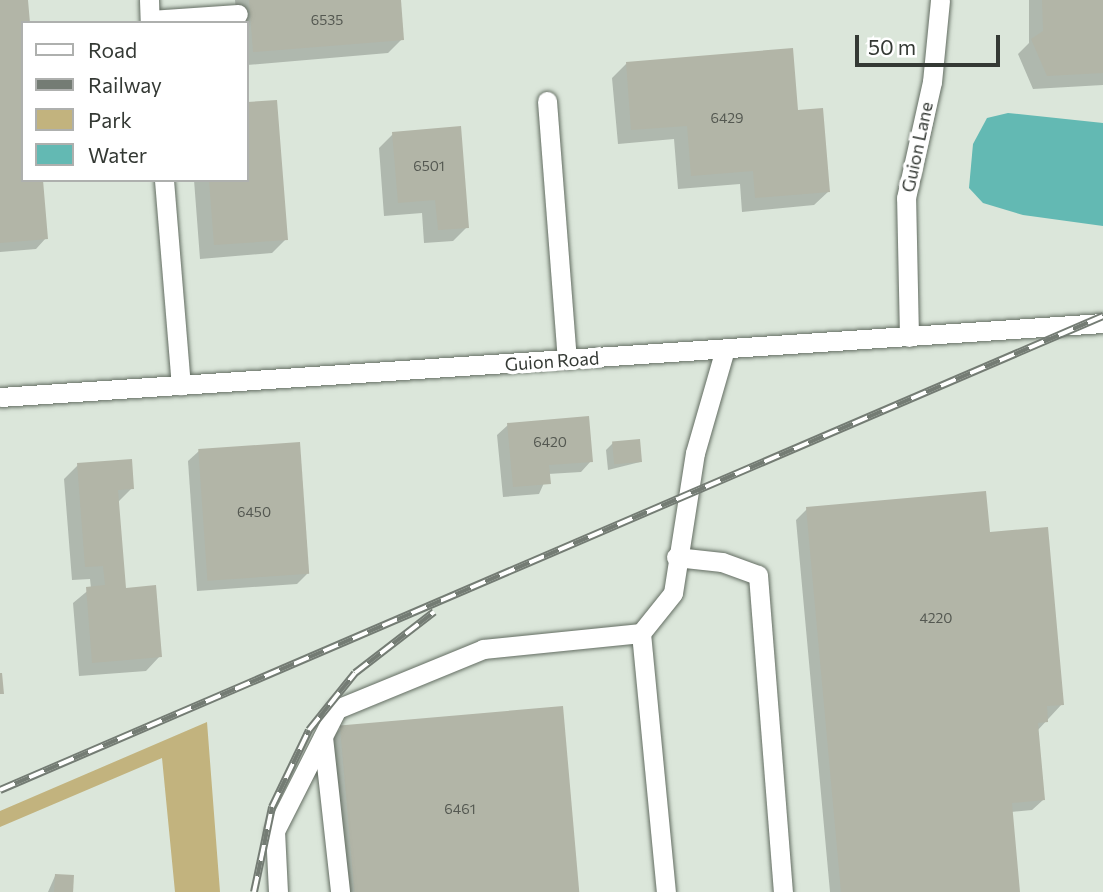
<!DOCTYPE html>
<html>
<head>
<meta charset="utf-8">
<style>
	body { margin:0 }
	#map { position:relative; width:1103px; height:892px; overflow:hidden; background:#dbe6da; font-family:Commissioner,sans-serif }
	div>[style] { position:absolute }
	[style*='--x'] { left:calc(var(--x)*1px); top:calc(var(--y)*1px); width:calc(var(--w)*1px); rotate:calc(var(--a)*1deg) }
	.green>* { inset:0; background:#c2b37e }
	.water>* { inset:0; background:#63b9b3 }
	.shadow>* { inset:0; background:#0003 }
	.building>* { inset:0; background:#b2b5a7; transform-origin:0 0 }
	.roads { filter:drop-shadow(0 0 2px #636d62) drop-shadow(0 0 2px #636d62) }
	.minor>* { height:19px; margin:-9.5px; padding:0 9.5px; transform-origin:9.5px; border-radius:9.5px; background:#fff }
	.rail>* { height:8px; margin-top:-4px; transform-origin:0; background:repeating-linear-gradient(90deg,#fff 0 16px,#747c74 0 32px); box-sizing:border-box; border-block:2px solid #747c74 }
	span { translate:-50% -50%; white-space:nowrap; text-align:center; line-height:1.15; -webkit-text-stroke:7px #fff; paint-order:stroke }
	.number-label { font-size:14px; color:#545851 }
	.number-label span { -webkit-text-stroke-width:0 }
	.street-label { font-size:18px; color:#343934 }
	.legend { position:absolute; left:21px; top:21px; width:228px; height:161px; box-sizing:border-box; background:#fff; border:2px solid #aeb0ae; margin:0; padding:9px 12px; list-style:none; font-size:21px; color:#343934 }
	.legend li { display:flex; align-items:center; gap:14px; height:35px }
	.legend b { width:35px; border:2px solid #aeb0ae }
	.scale { position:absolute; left:855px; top:35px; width:145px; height:32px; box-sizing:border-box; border:4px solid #343934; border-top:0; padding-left:9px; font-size:21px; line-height:24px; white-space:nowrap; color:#343934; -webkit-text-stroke:5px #fff; paint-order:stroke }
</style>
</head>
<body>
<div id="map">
	<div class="green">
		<i style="clip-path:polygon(207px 722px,220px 892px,175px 892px,162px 758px,0 827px,0 811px)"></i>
	</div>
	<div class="water">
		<i style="clip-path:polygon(1008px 113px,1103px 123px,1103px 226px,1023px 215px,983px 203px,969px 188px,973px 144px,987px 118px)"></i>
	</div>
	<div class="shadow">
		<i style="clip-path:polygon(0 0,27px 0,23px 180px,46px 238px,36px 249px,0 252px)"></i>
		<i style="clip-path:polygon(235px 0,399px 0,402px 39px,388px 53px,247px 65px,247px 23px,237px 23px)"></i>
		<i style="clip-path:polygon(1029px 0,1103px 0,1103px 85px,1033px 89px,1018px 54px,1029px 43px)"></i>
		<i style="clip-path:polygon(626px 64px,796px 112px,829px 191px,814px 205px,742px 212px,740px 184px,678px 189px,674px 139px,618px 144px,612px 78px)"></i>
		<i style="clip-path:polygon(275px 102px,286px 239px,272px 253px,200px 259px,194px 180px,247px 180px,247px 104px)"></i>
		<i style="clip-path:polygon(393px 134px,467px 227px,453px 241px,424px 243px,422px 213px,384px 216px,379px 148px)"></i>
		<i style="clip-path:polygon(508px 425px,591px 461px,581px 472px,548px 474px,539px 494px,503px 497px,497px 435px)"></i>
		<i style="clip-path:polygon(613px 443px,640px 462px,608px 470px,606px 450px)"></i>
		<i style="clip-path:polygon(199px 451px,307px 574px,297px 584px,197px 591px,188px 461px)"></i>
		<i style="clip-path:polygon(78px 465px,132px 488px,118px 502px,125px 589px,160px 656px,146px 671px,79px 676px,73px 603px,91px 588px,90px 579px,72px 580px,64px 479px)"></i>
		<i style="clip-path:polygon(807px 509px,988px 534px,1062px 704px,1037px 731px,1043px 800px,1032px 810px,1011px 812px,1018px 892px,830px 892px,796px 520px)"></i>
		<i style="clip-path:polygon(341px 728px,578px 892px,341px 892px,327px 742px)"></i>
		<i style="clip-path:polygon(55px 876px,71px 892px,48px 892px)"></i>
	</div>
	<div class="building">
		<i style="clip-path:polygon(0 0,28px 0,30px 23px,23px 23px,23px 180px,43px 180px,48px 239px,0 243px)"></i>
		<i style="clip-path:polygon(249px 0,401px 0,404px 40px,253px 52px)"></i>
		<i style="clip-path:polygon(1042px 0,1103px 0,1103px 73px,1047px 76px,1031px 39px,1043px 31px)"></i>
		<i style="clip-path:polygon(793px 48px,798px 110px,823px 108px,830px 192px,755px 198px,753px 171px,691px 176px,687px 126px,631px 130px,626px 62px)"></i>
		<i style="clip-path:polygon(277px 100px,288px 240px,214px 245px,209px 180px,247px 180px,247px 102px)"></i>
		<i style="clip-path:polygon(461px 126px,469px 228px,438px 230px,435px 200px,398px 203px,392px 132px)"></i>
		<i style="clip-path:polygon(589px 416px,593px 462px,549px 465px,551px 484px,513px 487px,507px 423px)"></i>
		<i style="left:640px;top:439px;width:23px;height:28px;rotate:85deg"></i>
		<i style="left:300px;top:442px;width:132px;height:102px;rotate:86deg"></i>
		<i style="clip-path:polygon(132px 459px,134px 489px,118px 490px,126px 588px,156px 585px,162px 657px,92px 663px,86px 587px,105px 585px,103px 566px,85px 567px,77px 463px)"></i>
		<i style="clip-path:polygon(986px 491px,990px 532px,1048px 527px,1064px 705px,1047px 706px,1048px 722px,1038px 723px,1045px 800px,1012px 803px,1020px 892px,841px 892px,806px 507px)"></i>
		<i style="clip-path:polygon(0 673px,2px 673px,4px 694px,0 694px)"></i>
		<i style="left:563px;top:706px;width:187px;height:224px;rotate:85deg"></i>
		<i style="left:55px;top:874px;width:19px;height:18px;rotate:3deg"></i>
	</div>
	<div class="roads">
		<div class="minor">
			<i style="--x:149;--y:0;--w:23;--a:88"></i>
			<i style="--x:150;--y:20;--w:88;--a:-3.9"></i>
			<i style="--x:547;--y:101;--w:259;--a:85.6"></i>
			<i style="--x:164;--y:180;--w:206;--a:85.3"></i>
			<i style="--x:909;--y:337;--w:139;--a:-91.2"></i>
			<i style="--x:906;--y:198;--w:119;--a:-77.4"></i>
			<i style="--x:932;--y:82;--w:82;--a:-84.4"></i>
			<i style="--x:0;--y:397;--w:1105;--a:-3.84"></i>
			<i style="--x:676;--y:557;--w:46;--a:6.2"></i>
			<i style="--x:722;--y:562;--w:38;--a:20"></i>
			<i style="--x:758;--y:575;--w:318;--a:85.5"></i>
			<i style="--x:641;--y:633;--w:260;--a:84.5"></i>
			<i style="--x:323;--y:737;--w:156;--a:83.7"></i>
			<i style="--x:278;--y:892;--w:61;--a:-92.8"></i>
			<i style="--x:275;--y:831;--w:137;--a:-63.1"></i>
			<i style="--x:337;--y:709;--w:158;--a:-22.3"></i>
			<i style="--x:483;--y:649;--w:159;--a:-5.8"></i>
			<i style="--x:641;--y:633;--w:51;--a:-51.3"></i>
			<i style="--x:673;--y:593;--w:142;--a:-81.1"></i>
			<i style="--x:695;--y:453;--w:108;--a:-73.9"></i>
		</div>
	</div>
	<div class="rail">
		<i style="--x:0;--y:790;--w:1201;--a:-23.25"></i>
		<i style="--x:254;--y:892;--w:87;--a:-78"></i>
		<i style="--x:272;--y:807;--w:85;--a:-64.3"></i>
		<i style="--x:309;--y:730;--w:73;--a:-51.1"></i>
		<i style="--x:355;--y:673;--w:100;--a:-37.7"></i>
	</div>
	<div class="number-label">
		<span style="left:327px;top:20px">6535</span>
		<span style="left:727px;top:118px">6429</span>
		<span style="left:429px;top:166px">6501</span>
		<span style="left:550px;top:442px">6420</span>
		<span style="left:254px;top:512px">6450</span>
		<span style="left:936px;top:618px">4220</span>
		<span style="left:460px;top:809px">6461</span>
	</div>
	<div class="street-label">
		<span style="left:917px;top:147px;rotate:-78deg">Guion Lane</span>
		<span style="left:552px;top:361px;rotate:-4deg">Guion Road</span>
	</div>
	<ul class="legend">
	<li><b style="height:9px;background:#fff"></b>Road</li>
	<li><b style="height:9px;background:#747c74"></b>Railway</li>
	<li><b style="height:19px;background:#c2b37e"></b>Park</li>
	<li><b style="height:19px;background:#63b9b3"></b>Water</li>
	</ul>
	<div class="scale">50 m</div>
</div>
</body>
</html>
